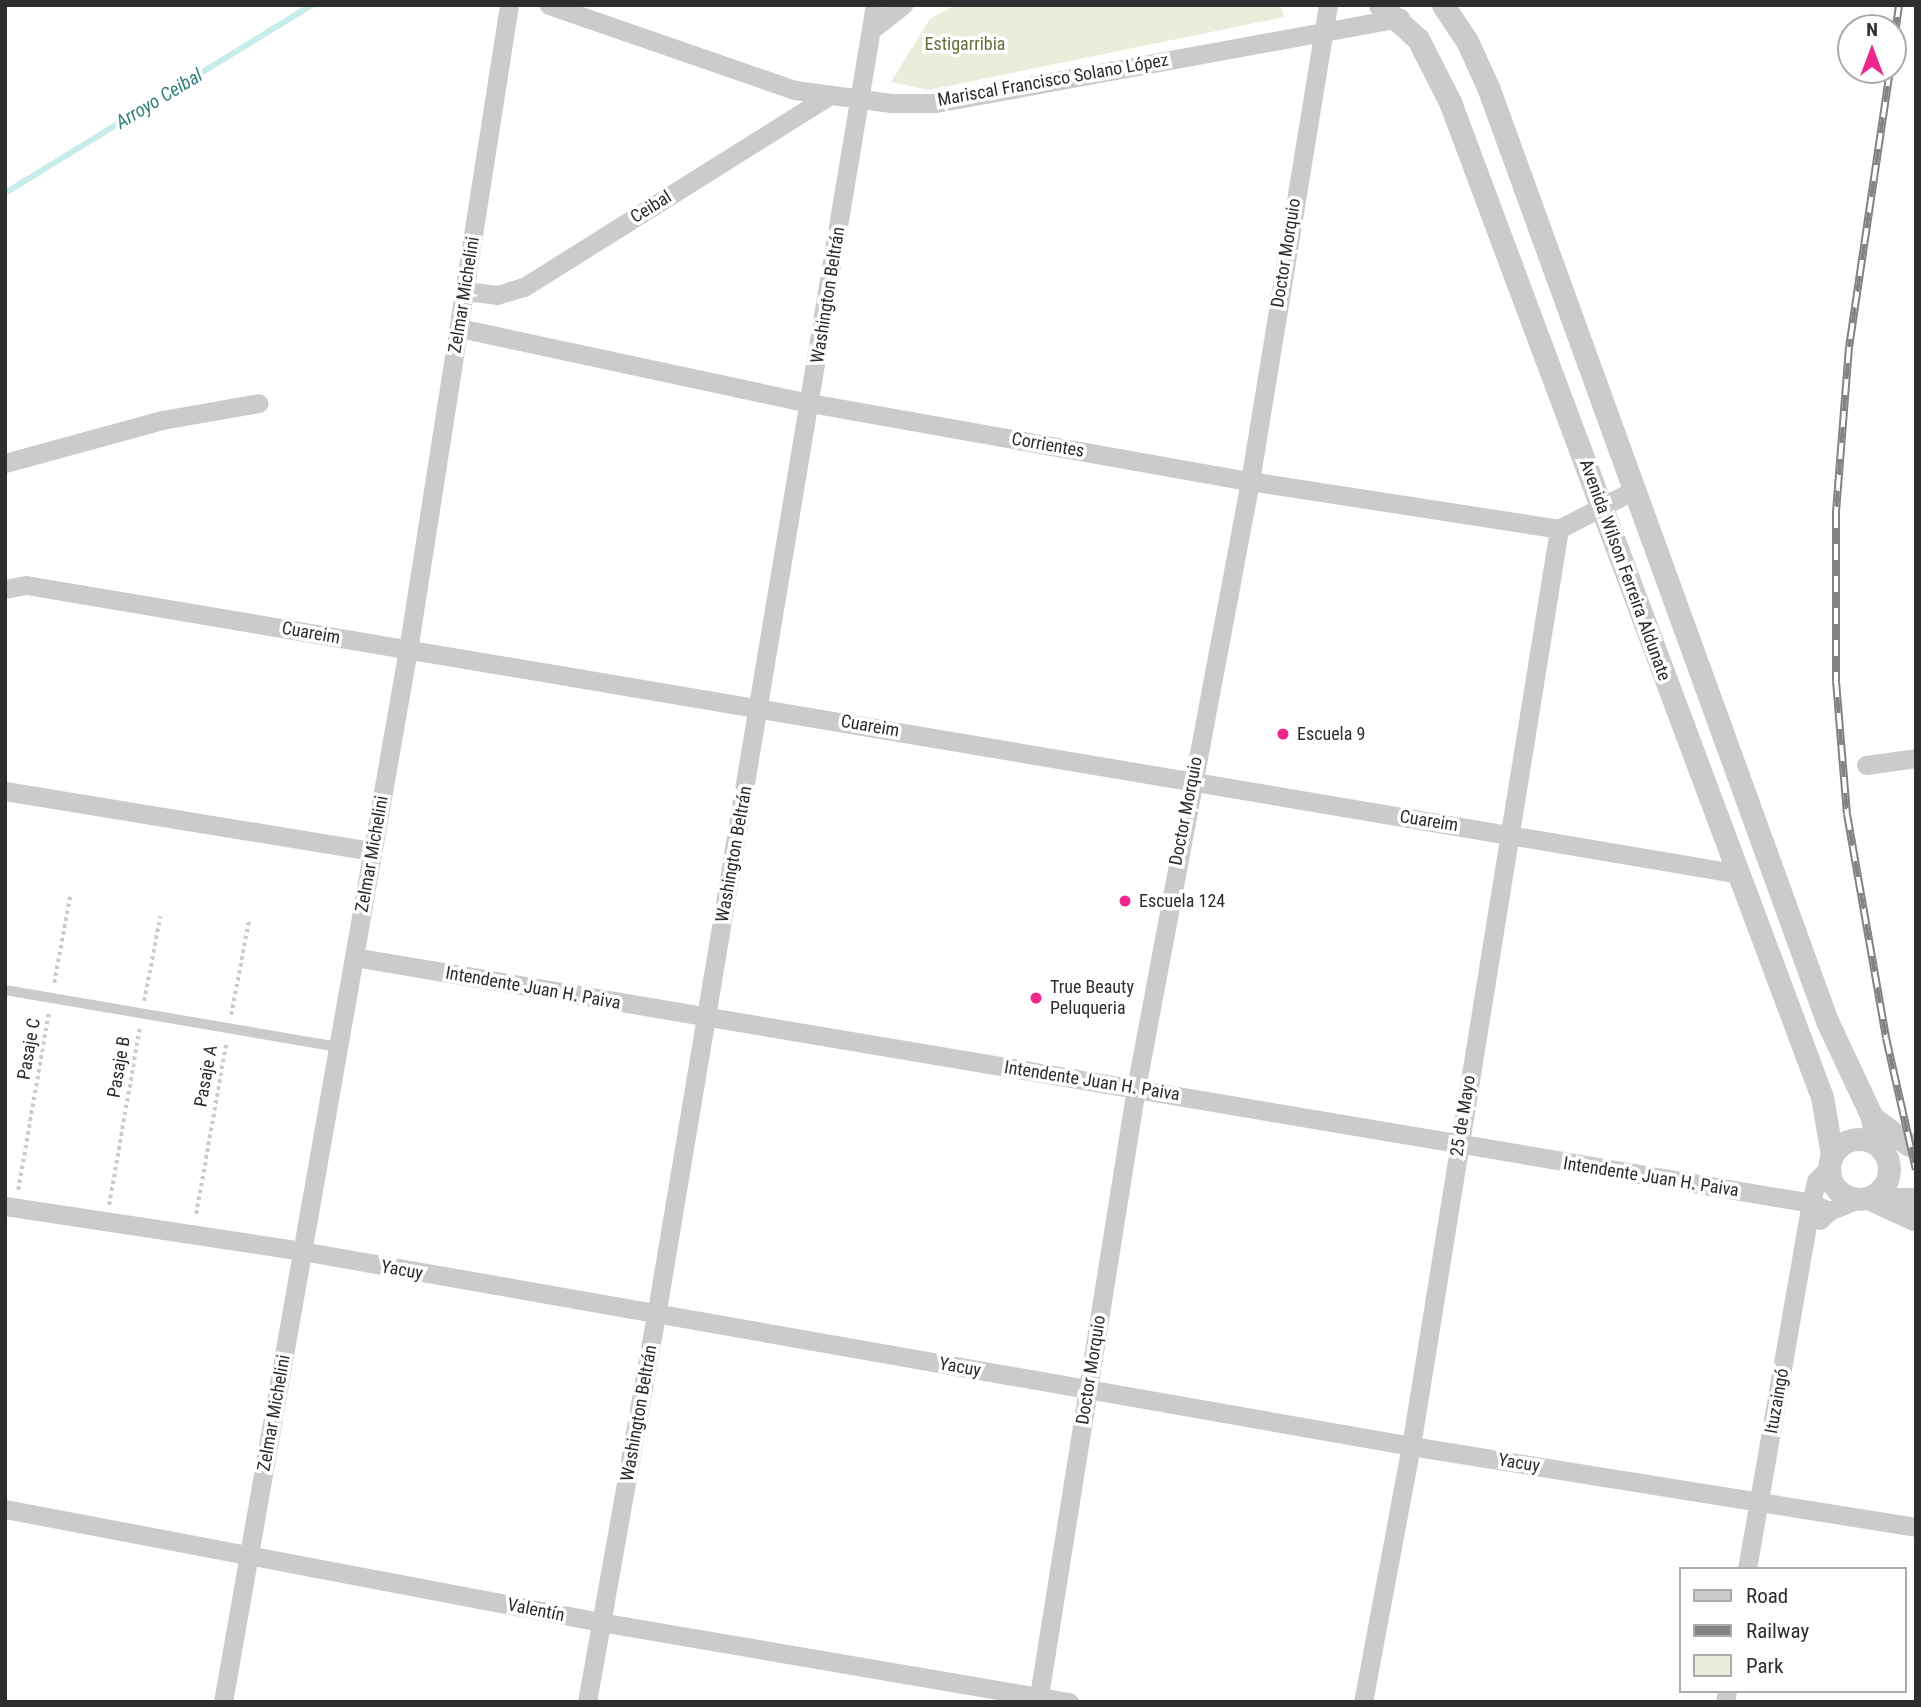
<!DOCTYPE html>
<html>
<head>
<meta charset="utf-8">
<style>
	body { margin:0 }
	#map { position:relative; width:1921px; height:1707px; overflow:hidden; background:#fff; font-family:"Roboto Condensed",sans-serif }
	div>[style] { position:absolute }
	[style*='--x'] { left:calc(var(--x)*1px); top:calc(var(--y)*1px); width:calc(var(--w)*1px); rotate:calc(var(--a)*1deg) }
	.green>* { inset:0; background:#ececdb }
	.stream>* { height:6px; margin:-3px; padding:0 3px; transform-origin:3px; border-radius:3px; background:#c6edeb }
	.path>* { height:3.5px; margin-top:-1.75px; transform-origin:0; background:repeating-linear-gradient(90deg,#cbcbcb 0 3.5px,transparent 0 7px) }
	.service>* { height:10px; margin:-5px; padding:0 5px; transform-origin:5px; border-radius:5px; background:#cbcbcb }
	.minor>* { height:19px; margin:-9.5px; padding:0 9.5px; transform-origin:9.5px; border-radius:9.5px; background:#cbcbcb }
	.tertiary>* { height:23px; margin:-11.5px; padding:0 11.5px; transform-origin:11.5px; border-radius:11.5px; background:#cbcbcb }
	.tertiary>.ring { margin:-11.5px; padding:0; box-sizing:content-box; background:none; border:23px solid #cbcbcb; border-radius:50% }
	.rail>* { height:8px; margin-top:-4px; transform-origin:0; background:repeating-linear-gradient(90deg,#fff 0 16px,#838383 0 32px); box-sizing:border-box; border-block:2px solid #838383 }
	.dots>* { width:19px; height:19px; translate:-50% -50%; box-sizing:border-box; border:4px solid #fff; border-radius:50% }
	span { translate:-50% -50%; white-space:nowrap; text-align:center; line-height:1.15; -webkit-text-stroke:7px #fff; paint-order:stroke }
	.park-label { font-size:18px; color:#686c39 }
	.street-label { font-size:18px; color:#2e2e2e }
	.poi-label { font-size:18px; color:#2e2e2e }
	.left { translate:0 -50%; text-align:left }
	.water-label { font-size:19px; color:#32817d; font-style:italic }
	.frame { position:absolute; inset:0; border:7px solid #2e2e2e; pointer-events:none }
	.legend { position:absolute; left:1679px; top:1567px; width:228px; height:126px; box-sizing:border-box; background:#fff; border:2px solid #ababab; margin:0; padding:9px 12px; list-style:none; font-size:21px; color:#2e2e2e }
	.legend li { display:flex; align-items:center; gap:14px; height:35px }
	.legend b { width:35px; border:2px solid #ababab }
	.north { position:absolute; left:1837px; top:14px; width:70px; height:70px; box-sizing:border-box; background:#fff; border:2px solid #ababab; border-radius:50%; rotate:0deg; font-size:19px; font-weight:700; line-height:28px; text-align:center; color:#2e2e2e }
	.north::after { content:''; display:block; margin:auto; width:24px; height:32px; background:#ee278e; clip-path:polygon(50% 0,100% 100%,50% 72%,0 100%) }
</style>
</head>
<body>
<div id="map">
	<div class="green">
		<i style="clip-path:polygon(955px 5px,1280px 5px,1284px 17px,929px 90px,891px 82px,930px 19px)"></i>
	</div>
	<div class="stream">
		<i style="--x:5;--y:193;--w:360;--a:-31.5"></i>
	</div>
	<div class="path">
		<i style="--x:54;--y:983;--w:88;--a:-79.6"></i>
		<i style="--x:144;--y:1001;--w:86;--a:-79.2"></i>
		<i style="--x:231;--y:1015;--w:97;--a:-79.3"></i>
		<i style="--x:18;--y:1190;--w:182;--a:-80.2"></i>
		<i style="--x:109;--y:1205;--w:182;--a:-80.2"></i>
		<i style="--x:196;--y:1214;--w:174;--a:-80"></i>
	</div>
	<div class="service">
		<i style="--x:5;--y:990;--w:338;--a:9.7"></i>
	</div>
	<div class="minor">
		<i style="--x:549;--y:5;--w:260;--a:19.1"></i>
		<i style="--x:795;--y:90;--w:97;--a:7.7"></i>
		<i style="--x:891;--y:103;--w:45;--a:0"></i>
		<i style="--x:936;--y:103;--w:472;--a:-10.4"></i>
		<i style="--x:871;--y:30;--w:41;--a:-38"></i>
		<i style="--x:465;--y:291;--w:32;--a:7"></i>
		<i style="--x:497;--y:295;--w:28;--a:-17"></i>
		<i style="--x:524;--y:287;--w:361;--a:-32.1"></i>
		<i style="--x:459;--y:328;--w:359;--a:12.1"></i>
		<i style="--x:810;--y:403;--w:447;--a:10.1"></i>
		<i style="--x:1250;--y:481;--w:313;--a:8.8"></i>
		<i style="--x:1559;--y:529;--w:82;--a:-27.5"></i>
		<i style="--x:5;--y:463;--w:163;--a:-15.3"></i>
		<i style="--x:162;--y:420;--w:98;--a:-9.9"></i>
		<i style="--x:5;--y:589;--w:21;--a:-11"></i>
		<i style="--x:26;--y:585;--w:1733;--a:9.57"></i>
		<i style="--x:1866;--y:765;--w:50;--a:-8"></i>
		<i style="--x:5;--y:791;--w:372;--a:9.3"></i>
		<i style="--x:354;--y:957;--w:1478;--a:9.58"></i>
		<i style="--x:1811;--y:1203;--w:20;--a:24"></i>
		<i style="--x:1872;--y:1197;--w:44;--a:0"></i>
		<i style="--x:5;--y:1206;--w:300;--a:8.6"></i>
		<i style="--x:302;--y:1251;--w:1126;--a:9.97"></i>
		<i style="--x:1411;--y:1446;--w:511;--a:9.11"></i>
		<i style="--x:1820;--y:1220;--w:13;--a:-45"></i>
		<i style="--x:1829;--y:1211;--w:31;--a:-22"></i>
		<i style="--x:5;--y:1509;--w:606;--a:10.75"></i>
		<i style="--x:600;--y:1622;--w:476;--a:9.7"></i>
		<i style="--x:1747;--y:1569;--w:372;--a:-80.1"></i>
		<i style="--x:1811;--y:1203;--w:23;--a:-77"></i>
		<i style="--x:1816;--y:1181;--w:18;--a:-47"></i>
		<i style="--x:223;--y:1702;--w:1068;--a:-80.03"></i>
		<i style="--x:408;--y:650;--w:653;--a:-81.1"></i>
		<i style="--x:587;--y:1702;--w:392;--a:-79.9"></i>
		<i style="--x:656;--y:1316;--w:1329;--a:-80.52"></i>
		<i style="--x:1038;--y:1702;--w:622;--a:-80.93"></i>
		<i style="--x:1136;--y:1088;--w:618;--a:-79.36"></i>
		<i style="--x:1250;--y:481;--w:482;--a:-80.7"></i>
		<i style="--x:1363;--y:1702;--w:260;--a:-79.4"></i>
		<i style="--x:1411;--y:1446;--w:929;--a:-80.83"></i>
		<i style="--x:1725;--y:1702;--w:11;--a:-80"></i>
	</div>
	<div class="tertiary">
		<i style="--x:1380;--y:5;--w:51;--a:41.8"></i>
		<i style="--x:1418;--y:39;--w:71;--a:63.1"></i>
		<i style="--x:1450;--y:102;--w:1062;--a:69.5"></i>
		<i style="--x:1822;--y:1097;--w:59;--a:80.2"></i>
		<i style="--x:1443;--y:5;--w:43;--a:56.3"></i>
		<i style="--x:1467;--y:41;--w:51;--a:65.5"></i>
		<i style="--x:1488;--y:87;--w:994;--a:70.05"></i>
		<i style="--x:1827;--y:1021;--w:106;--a:64.9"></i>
		<i style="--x:1872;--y:1117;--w:26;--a:81"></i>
		<i style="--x:1872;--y:1117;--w:46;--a:37.1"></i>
		<i class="ring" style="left:1829px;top:1139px;width:37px;height:37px"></i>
		<i style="--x:1868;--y:1198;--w:53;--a:24.6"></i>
	</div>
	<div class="rail">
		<i style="--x:1893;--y:49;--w:44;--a:-82.2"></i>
		<i style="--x:1890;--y:70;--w:280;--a:98.4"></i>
		<i style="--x:1849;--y:347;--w:166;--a:94.5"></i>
		<i style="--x:1836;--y:512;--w:169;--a:90"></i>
		<i style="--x:1836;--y:681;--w:133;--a:85.3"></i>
		<i style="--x:1847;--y:814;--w:227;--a:80.1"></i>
		<i style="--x:1886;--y:1038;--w:135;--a:77.2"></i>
	</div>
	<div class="dots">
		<i style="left:1283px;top:734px;background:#ee278e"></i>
		<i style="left:1125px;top:901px;background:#ee278e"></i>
		<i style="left:1036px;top:998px;background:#ee278e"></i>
	</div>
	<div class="park-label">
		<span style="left:965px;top:44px">Estigarribia</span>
	</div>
	<div class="street-label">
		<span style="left:1053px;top:80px;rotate:-10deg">Mariscal Francisco Solano López</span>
		<span style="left:651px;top:207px;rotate:-32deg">Ceibal</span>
		<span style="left:1286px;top:253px;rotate:-81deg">Doctor Morquio</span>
		<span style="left:464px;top:295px;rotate:-81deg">Zelmar Michelini</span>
		<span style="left:828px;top:295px;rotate:-81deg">Washington Beltrán</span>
		<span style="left:1048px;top:445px;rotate:10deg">Corrientes</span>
		<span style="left:1625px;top:570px;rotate:70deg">Avenida Wilson Ferreira Aldunate</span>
		<span style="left:311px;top:633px;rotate:10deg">Cuareim</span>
		<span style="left:870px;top:726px;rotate:10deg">Cuareim</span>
		<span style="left:1186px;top:811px;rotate:-79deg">Doctor Morquio</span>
		<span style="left:1429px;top:821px;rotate:9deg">Cuareim</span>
		<span style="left:372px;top:854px;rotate:-80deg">Zelmar Michelini</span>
		<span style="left:734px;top:854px;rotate:-80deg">Washington Beltrán</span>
		<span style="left:533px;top:988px;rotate:10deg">Intendente Juan H. Paiva</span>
		<span style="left:29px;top:1049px;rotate:-80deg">Pasaje C</span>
		<span style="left:119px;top:1067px;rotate:-80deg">Pasaje B</span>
		<span style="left:206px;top:1076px;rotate:-80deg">Pasaje A</span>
		<span style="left:1092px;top:1081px;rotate:9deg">Intendente Juan H. Paiva</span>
		<span style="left:1463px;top:1116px;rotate:-81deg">25 de Mayo</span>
		<span style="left:1651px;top:1177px;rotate:9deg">Intendente Juan H. Paiva</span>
		<span style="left:402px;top:1270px;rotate:10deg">Yacuy</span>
		<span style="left:960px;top:1367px;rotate:10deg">Yacuy</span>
		<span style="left:1091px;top:1370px;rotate:-81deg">Doctor Morquio</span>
		<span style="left:1777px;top:1401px;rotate:-80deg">Ituzaingó</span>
		<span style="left:274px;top:1413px;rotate:-80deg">Zelmar Michelini</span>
		<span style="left:639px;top:1413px;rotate:-80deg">Washington Beltrán</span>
		<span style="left:1519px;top:1463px;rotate:9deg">Yacuy</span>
		<span style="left:536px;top:1610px;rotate:11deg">Valentín</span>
	</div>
	<div class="poi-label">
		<span class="left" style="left:1297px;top:734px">Escuela 9</span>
		<span class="left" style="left:1139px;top:901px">Escuela 124</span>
		<span class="left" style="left:1050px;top:998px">True Beauty<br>Peluqueria</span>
	</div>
	<div class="water-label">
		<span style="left:159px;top:99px;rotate:-31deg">Arroyo Ceibal</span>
	</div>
	<div class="frame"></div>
	<ul class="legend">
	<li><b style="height:9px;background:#cbcbcb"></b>Road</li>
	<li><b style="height:9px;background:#838383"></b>Railway</li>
	<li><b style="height:19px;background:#ececdb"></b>Park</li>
	</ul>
	<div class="north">N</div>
</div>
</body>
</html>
